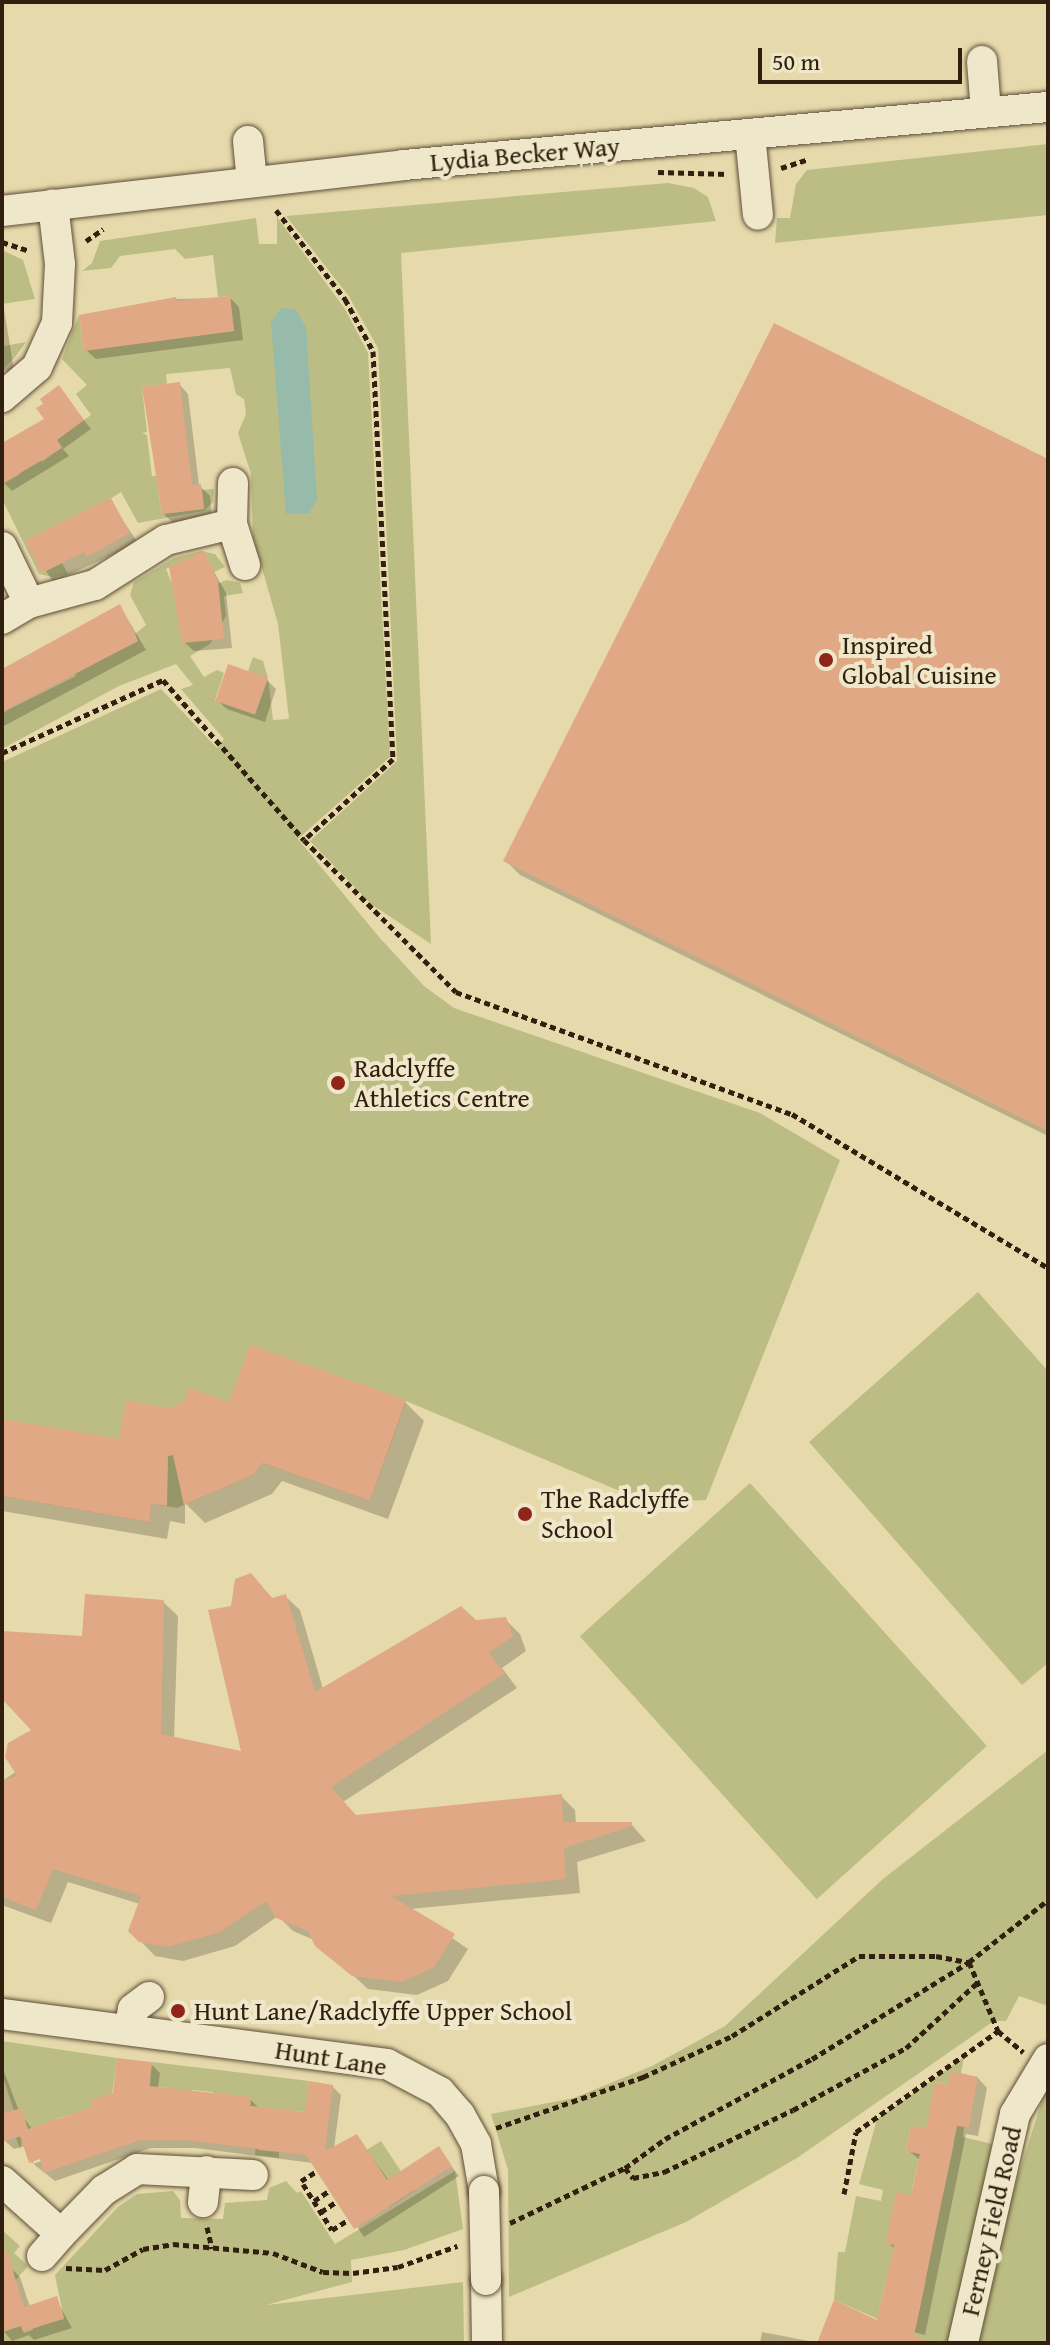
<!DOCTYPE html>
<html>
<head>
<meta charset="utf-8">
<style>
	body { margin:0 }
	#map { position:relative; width:1050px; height:2345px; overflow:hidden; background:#e6daac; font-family:"Gentium Book Plus",serif }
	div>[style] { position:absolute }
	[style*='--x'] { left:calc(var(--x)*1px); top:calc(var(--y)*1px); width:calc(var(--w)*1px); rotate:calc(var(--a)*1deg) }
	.green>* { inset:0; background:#bcbd84; transform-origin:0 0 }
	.water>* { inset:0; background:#96bbaa }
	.shadow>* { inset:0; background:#0003 }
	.building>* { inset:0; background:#e1a885; transform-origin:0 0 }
	.path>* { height:5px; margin-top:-2.5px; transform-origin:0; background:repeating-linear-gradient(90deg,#31200f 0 6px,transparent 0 10px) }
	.roads { filter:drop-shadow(0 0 2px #5e4e36) drop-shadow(0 0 2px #5e4e36) }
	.minor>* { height:30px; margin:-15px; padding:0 15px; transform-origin:15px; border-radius:15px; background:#efe7c9 }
	.bridges { filter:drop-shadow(0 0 2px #5e4e36) drop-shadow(0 0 2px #5e4e36) }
	.minor-bridge>* { height:30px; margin:-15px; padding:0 15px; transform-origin:15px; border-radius:15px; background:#efe7c9 }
	.dots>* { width:22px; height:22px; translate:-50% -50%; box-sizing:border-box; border:4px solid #efe7c9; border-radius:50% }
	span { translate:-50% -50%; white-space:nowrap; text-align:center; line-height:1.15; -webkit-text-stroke:8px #efe7c9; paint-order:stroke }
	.street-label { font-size:26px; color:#31200f }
	.poi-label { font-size:26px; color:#31200f }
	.left { translate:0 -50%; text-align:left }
	.frame { position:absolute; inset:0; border:4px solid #31200f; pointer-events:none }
	.scale { position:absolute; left:758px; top:48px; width:204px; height:36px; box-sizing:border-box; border:4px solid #31200f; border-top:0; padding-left:10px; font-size:24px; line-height:28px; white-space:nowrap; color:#31200f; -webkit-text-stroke:6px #efe7c9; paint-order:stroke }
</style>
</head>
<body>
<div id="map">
	<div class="green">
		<i style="clip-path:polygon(1048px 144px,1048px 215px,775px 243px,777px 218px,790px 218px,796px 184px,807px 170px)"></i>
		<i style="clip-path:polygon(668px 183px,694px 188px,708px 197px,716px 221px,401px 253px,431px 944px,371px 904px,310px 841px,397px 761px,378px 348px,348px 295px,286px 216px)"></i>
		<i style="clip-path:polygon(277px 217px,345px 309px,368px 353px,390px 757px,298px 839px,379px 937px,424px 986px,454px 1008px,760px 1113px,840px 1160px,706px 1500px,648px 1503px,406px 1401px,370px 1501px,263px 1463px,253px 1475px,177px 1508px,152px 1504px,149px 1522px,2px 1496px,2px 762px,161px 689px,217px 748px,224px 739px,181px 689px,193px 685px,176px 664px,119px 686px,2px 749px,2px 713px,76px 676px,68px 661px,98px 661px,138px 641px,135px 634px,146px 625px,130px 595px,134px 582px,174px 558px,201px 551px,215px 554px,225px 567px,214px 572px,204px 552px,166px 569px,174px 589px,189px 594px,227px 580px,240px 583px,243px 593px,224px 596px,226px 616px,210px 644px,190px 656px,204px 677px,217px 670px,224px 673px,215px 700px,255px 714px,268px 679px,248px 671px,253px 657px,263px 661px,268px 678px,273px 720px,289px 719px,278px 624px,253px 537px,251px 474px,238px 433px,246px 414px,244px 399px,236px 394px,230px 368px,166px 374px,167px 384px,142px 387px,147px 432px,142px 433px,147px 435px,152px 476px,170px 474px,158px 490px,162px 514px,204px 509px,202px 490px,214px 489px,213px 502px,204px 511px,138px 523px,121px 492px,49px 538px,45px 531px,26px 541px,42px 573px,62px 563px,68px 574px,53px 577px,39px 574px,2px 499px,2px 484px,19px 475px,15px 465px,25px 439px,42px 462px,62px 447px,46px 425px,59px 438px,91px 415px,76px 394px,87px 385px,62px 359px,79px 315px,84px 350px,234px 331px,230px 296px,218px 297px,213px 255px,185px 259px,175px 249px,120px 256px,111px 268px,82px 271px,92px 263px,100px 241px,256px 218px,259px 244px,277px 244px)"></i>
		<i style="clip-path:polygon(2px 250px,23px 260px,35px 299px,2px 304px)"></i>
		<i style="clip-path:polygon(26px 342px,15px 357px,2px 371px,4px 346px)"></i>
		<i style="clip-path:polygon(978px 1292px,1048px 1371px,1048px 1663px,1022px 1685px,809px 1442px)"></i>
		<i style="left:750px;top:1483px;width:354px;height:229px;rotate:48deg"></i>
		<i style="clip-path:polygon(1048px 1750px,1048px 2006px,1019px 1996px,1006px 2021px,994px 2021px,797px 2158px,686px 2222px,509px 2297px,508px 2170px,491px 2114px,574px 2098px,652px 2066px,725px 2026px,883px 1879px)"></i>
		<i style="clip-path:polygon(2px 2041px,117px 2058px,111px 2103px,91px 2100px,97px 2118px,84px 2111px,59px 2118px,22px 2140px,20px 2149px,16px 2138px,29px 2133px,21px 2109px,14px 2111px,2px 2074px)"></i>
		<i style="clip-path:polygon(evenodd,964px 2057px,961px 2073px,948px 2085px,936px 2082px,929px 2120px,964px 2127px,963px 2137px,992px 2144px,950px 2343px,914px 2343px,901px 2329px,834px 2300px,838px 2252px,845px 2252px,856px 2196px,881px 2201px,883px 2190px,859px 2184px,877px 2119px,964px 2057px,911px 2126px,954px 2143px,943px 2195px,912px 2189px,920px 2154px,906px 2150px,911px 2126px,964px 2057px,888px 2272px,926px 2280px,916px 2326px,892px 2321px,893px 2315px,879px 2311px,888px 2272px)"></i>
		<i style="clip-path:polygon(152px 2062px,309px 2081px,306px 2112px,262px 2108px,258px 2150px,279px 2152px,279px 2158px,255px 2155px,260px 2107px,250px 2106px,251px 2097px,213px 2102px,213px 2092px,192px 2090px,188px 2139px,169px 2099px,170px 2088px,154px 2087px,149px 2097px)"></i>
		<i style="clip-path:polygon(1048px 2082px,1048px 2343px,973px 2343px,992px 2258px)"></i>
		<i style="clip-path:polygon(381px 2141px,414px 2191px,389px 2207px,352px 2159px)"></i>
		<i style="clip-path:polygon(455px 2171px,463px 2229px,404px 2250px,351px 2260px,352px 2282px,266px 2305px,463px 2282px,464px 2343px,2px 2343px,2px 2332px,21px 2326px,24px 2333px,33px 2330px,30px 2322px,40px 2326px,64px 2319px,55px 2275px,118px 2207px,137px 2194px,173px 2191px,180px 2200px,181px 2218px,223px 2219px,225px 2203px,267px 2200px,269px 2188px,286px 2181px,297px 2193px,301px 2191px,335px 2244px)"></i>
		<i style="clip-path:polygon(2px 2230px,20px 2246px,14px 2253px,28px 2266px,13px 2283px,2px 2256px)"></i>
	</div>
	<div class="water">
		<i style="clip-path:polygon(281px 308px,295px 309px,306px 327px,317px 500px,309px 513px,286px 514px,271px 322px)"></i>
	</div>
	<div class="shadow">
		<i style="clip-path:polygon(2px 297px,14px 370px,2px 371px)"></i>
		<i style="clip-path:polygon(230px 298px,239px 307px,243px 340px,96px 359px,86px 350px,175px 299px)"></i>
		<i style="clip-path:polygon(179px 384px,188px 394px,199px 485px,210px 496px,212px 518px,173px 523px,163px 513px)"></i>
		<i style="clip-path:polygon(59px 388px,91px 429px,63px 449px,69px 456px,12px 491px,2px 481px,2px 445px,47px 419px)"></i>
		<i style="clip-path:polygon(1048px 461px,1048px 1136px,520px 875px,506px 861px)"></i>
		<i style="clip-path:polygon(110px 501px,138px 543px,53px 582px,28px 542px)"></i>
		<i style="clip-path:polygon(204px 554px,226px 593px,232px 648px,194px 651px,184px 642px)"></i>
		<i style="clip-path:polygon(120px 606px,146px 650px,2px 727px,2px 671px)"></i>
		<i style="clip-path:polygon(267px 680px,276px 689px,265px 722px,227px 709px,217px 700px)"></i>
		<i style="clip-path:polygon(405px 1402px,424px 1421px,388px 1519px,282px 1481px,272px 1494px,205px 1523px,185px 1503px,185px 1524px,170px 1521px,167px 1539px,2px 1511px,2px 1421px,120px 1442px,170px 1410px)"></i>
		<i style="clip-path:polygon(265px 1590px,273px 1599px,285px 1596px,300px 1610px,323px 1689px,475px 1622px,506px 1620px,520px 1634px,526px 1651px,502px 1668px,517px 1688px,343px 1802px,357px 1817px,561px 1796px,575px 1810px,576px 1824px,631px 1824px,646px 1841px,577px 1862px,580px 1893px,410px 1909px,468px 1949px,448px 1981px,417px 1995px,368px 1989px,314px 1940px,293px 1931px,278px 1916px,235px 1946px,183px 1961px,155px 1956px,131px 1931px,140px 1904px,68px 1882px,51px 1923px,2px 1905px,2px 1781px,17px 1771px,34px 1730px,2px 1695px,2px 1633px,84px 1638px,163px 1602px,178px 1616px,174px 1739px,243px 1753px,233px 1608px)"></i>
		<i style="clip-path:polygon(evenodd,151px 2064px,160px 2073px,158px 2089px,250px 2099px,259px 2108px,307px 2114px,332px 2086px,341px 2095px,334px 2148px,357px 2136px,389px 2181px,438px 2149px,459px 2176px,364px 2237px,313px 2163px,195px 2148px,151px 2148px,55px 2181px,31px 2162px,25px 2146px,14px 2149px,5px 2141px,2px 2066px,19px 2111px,32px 2129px,96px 2108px,151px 2064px,50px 2158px,33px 2164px,33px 2159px,50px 2158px)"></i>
		<i style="clip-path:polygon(978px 2078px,987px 2088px,978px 2136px,966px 2134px,925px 2335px,889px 2326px,895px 2249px,888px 2242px,913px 2197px,920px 2160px,908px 2150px,928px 2132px,950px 2087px)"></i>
		<i style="clip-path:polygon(2px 2259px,20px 2277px,30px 2307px,56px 2299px,72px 2328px,34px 2340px,29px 2335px,12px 2341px,2px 2329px)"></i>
		<i style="clip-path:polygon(762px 2332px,819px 2343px,898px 2343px,760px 2343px)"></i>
	</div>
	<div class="building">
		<i style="clip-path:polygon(230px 296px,234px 331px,84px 351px,79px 315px,176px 297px,177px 301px)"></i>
		<i style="clip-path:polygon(774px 323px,1048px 459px,1048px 1131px,503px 861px)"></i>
		<i style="clip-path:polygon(180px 382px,192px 485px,201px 484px,204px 509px,162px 514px,142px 387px)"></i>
		<i style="clip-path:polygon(59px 385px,84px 420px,57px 440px,62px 448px,2px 484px,2px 443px,44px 419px,36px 408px,43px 404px,40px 399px)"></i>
		<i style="clip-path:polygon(111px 498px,130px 533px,87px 557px,84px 552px,42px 573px,25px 541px)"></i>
		<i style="clip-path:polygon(204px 551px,218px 582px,224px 639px,182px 643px,169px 567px)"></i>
		<i style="clip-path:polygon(120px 604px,138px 641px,2px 712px,2px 669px)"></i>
		<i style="left:228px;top:664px;width:42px;height:39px;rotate:19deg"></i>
		<i style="clip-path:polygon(250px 1345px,406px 1400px,370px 1501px,263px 1463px,253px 1475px,184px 1505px,173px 1455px,168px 1456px,167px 1506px,152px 1504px,149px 1522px,2px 1496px,2px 1419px,119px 1439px,126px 1401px,170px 1408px,184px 1402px,189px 1388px,229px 1402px)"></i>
		<i style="clip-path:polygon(251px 1573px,272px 1598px,286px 1594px,315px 1692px,461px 1606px,476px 1620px,506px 1617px,513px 1636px,489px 1653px,505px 1673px,331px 1787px,356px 1815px,562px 1794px,563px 1822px,632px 1822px,632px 1826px,564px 1848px,566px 1879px,391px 1896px,455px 1934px,434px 1967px,402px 1982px,352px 1976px,315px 1946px,308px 1931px,276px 1918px,266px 1901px,220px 1932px,168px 1947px,139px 1942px,128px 1931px,141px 1896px,53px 1869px,36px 1910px,2px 1897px,2px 1780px,17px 1776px,5px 1757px,8px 1743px,31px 1730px,2px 1699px,2px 1631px,82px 1636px,85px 1594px,164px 1600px,161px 1734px,241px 1751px,208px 1610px,231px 1606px,235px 1579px)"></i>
		<i style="clip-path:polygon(117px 2058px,152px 2062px,149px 2086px,251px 2097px,250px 2106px,260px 2107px,305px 2112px,309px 2081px,333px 2085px,325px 2151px,357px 2134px,387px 2180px,439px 2146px,452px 2166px,354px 2229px,306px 2155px,185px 2140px,141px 2140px,44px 2173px,40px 2159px,29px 2163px,20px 2136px,2px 2142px,2px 2114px,21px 2108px,28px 2129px,93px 2107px,91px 2100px,113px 2093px)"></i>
		<i style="clip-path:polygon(951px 2071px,978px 2077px,969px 2127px,957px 2126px,914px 2336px,929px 2343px,817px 2343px,834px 2300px,877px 2320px,894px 2245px,886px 2243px,896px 2192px,911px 2195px,920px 2154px,906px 2151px,911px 2126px,926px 2129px,935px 2082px,948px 2085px)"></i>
		<i style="clip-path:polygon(7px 2251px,24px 2307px,57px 2296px,64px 2318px,23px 2332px,21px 2326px,2px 2332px,2px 2252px)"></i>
	</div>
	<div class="path">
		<i style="--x:781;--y:168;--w:29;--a:-18"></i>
		<i style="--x:658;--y:172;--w:70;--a:1.6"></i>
		<i style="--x:276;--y:210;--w:113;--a:52.2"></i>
		<i style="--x:345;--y:299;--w:59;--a:61.7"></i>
		<i style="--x:373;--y:351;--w:408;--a:87.2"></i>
		<i style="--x:393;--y:759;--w:120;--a:137.7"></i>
		<i style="--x:86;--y:241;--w:21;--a:-35"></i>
		<i style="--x:2;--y:242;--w:29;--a:18"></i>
		<i style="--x:2;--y:753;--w:177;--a:-24.4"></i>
		<i style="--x:163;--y:680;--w:213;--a:48.6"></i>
		<i style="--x:304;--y:840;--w:215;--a:45"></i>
		<i style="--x:456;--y:992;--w:357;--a:20"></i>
		<i style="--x:792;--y:1114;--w:299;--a:31"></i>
		<i style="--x:969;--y:1962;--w:75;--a:67.2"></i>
		<i style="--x:998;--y:2031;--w:33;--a:40"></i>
		<i style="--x:496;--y:2128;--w:156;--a:-19.1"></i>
		<i style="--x:643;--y:2077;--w:98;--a:-24.7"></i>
		<i style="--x:732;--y:2036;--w:150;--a:-32.2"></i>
		<i style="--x:859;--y:1956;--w:77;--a:0"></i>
		<i style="--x:936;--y:1956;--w:33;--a:11"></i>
		<i style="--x:625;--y:2168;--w:13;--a:51"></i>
		<i style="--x:633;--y:2178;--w:32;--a:-11"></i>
		<i style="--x:664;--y:2172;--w:143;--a:-25.7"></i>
		<i style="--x:793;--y:2110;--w:129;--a:-28.8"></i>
		<i style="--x:906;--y:2048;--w:98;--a:-42.5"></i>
		<i style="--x:301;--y:2181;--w:19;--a:-32"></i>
		<i style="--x:303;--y:2184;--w:54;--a:57.8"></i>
		<i style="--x:332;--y:2230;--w:19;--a:-32"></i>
		<i style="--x:844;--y:2194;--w:63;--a:-79"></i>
		<i style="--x:856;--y:2132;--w:174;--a:-35.4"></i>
		<i style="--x:314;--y:2201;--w:18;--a:-34"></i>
		<i style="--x:321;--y:2212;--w:18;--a:-34"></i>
		<i style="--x:510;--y:2223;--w:127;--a:-25.6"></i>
		<i style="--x:625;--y:2168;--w:49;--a:-35.9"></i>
		<i style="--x:665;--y:2139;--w:167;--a:-28.6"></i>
		<i style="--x:812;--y:2059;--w:185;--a:-31.7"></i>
		<i style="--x:969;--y:1962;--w:100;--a:-38.1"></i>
		<i style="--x:207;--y:2227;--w:22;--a:77"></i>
		<i style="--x:66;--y:2268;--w:39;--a:3"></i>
		<i style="--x:105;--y:2270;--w:43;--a:-28.9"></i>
		<i style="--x:143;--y:2249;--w:30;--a:-9"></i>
		<i style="--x:173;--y:2244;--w:100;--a:5.1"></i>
		<i style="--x:273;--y:2253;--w:53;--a:20.8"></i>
		<i style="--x:323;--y:2272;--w:30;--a:2"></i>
		<i style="--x:353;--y:2273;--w:45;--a:-7.6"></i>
		<i style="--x:398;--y:2267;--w:63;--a:-19.6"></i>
	</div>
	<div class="roads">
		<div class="minor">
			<i style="--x:982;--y:61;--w:51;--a:85.5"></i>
			<i style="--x:750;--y:134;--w:81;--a:84.4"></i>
			<i style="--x:248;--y:141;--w:41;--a:84.4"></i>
			<i style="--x:2;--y:211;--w:405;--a:-6.5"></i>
			<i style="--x:404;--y:165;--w:647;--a:-5.15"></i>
			<i style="--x:2;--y:397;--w:46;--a:-40.6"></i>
			<i style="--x:37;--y:367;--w:48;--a:-65.6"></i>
			<i style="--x:57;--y:323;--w:59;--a:-87.1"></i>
			<i style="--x:60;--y:264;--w:60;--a:-96.7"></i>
			<i style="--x:233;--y:483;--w:41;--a:91.4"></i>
			<i style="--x:232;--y:524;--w:43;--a:72.4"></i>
			<i style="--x:2;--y:547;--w:62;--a:64.3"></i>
			<i style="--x:2;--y:619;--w:31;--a:-31"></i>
			<i style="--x:29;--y:603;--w:68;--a:-15.3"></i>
			<i style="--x:95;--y:585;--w:84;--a:-32.4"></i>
			<i style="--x:166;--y:540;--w:68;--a:-13.6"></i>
			<i style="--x:2;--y:2014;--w:388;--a:7.4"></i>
			<i style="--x:387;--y:2064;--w:60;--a:27.8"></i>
			<i style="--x:440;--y:2092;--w:30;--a:49"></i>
			<i style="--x:460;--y:2115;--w:33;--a:61"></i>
			<i style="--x:476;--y:2144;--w:48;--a:80.3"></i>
			<i style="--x:129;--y:2030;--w:21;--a:-79"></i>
			<i style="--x:133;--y:2009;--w:20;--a:-37"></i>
			<i style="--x:2;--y:2181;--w:79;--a:41.9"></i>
			<i style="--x:61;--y:2234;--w:62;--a:-45.7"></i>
			<i style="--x:104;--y:2190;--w:39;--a:-32"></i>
			<i style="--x:137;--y:2169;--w:116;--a:3"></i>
			<i style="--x:203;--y:2202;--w:31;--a:-84"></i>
			<i style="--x:42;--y:2256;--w:29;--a:-49"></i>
			<i style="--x:486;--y:2280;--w:63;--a:89.1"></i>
			<i style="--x:963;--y:2343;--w:235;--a:-77.2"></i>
			<i style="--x:1015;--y:2114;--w:64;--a:-59"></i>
		</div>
	</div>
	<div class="bridges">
		<div class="minor-bridge">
			<i style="--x:484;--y:2191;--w:89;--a:88.7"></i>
		</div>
	</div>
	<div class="dots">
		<i style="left:826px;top:660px;background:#8f2418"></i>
		<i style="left:338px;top:1083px;background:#8f2418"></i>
		<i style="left:525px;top:1514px;background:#8f2418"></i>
		<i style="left:178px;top:2011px;background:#8f2418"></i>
	</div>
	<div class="street-label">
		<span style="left:525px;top:154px;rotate:-5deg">Lydia Becker Way</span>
		<span style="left:331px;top:2058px;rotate:9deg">Hunt Lane</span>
		<span style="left:991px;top:2221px;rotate:-77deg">Ferney Field Road</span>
	</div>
	<div class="poi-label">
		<span class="left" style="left:842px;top:660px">Inspired<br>Global Cuisine</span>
		<span class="left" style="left:354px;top:1083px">Radclyffe<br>Athletics Centre</span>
		<span class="left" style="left:541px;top:1514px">The Radclyffe<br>School</span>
		<span class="left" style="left:194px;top:2011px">Hunt Lane/Radclyffe Upper School</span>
	</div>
	<div class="frame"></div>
	<div class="scale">50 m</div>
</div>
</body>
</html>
